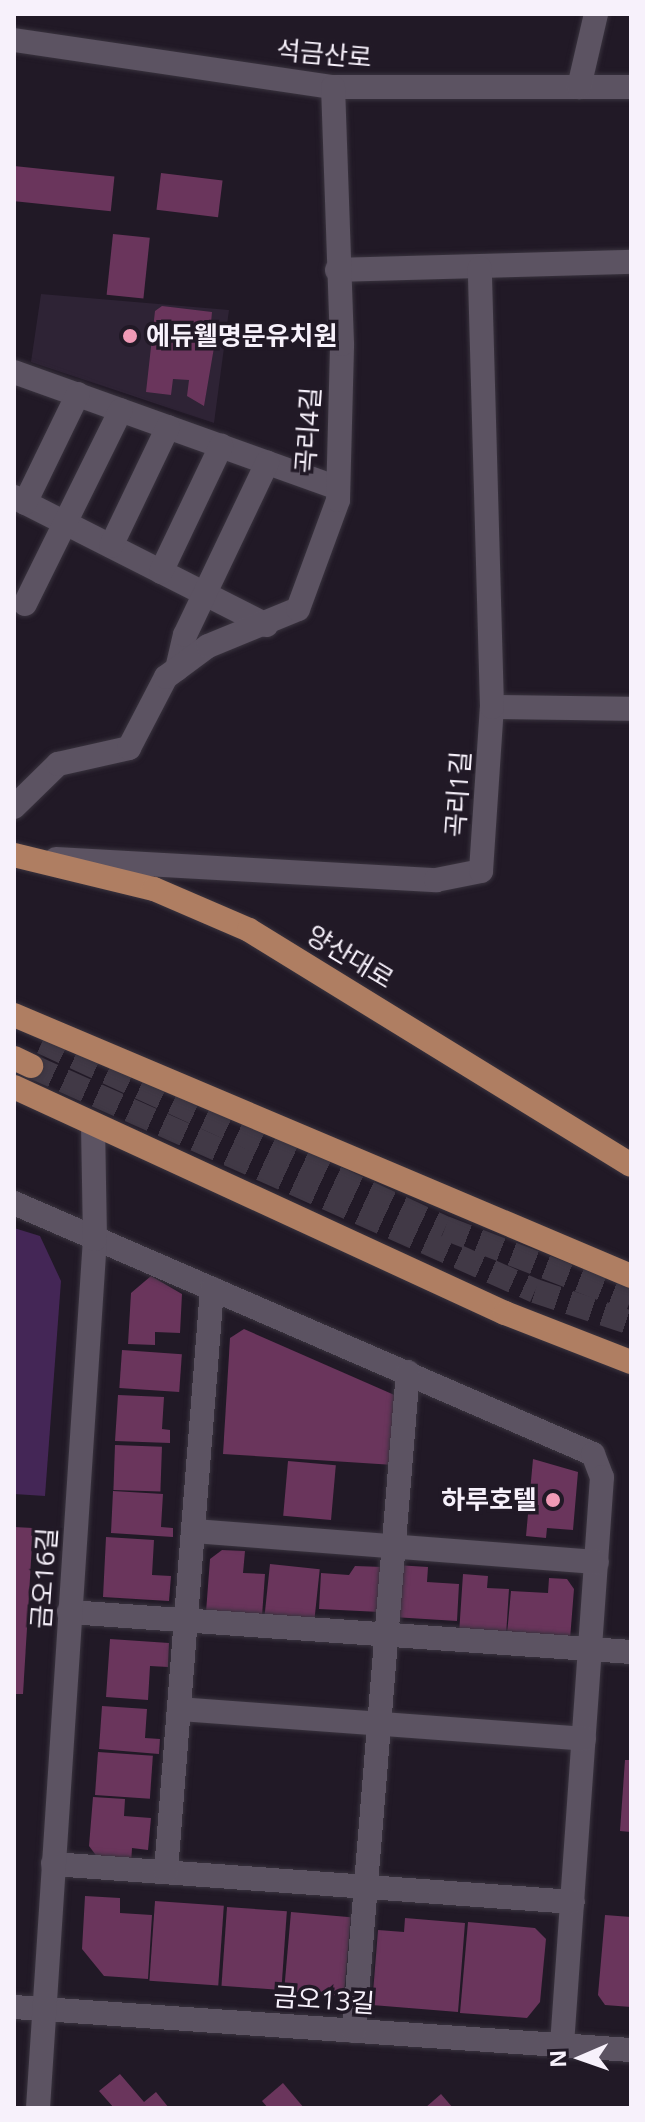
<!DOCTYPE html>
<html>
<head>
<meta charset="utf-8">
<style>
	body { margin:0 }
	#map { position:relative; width:645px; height:2122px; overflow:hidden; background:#211926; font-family:"Open Sans","Noto Sans KR",sans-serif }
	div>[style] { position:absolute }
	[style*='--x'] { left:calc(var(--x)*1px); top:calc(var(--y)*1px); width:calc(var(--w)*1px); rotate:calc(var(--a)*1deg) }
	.built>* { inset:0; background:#2e2335 }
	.green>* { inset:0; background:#442656 }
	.building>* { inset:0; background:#6a355c; transform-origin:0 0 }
	.major-tunnel>* { height:24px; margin-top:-12px; transform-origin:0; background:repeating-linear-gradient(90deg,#413946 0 24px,transparent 0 36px) }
	.roads { filter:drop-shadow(0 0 2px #39333e) drop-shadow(0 0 2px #39333e) }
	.minor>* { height:24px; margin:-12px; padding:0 12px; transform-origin:12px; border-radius:12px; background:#5c5362 }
	.major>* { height:24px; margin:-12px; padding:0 12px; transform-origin:12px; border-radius:12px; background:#af7e62 }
	.dots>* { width:22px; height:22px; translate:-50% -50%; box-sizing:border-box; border:4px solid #211926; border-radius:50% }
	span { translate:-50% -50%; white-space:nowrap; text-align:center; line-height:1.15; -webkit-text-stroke:7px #211926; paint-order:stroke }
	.street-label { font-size:26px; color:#f7f1fb }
	.poi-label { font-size:26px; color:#f7f1fb; font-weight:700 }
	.left { translate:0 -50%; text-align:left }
	.right { translate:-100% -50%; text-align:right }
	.frame { position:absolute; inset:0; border:16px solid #f7f1fb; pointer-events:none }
	.north { position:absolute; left:541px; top:2018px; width:80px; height:80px; -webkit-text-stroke:6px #211926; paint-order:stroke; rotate:268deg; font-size:22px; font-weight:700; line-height:32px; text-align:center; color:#f7f1fb }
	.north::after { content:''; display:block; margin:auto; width:28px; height:36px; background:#f7f1fb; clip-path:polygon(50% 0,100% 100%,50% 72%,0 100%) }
</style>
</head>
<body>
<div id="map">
	<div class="built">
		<i style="clip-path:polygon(41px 294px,229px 310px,214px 423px,31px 362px)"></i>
	</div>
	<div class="green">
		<i style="clip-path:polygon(14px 1228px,40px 1236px,61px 1281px,45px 1496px,14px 1494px)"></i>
	</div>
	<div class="building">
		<i style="left:14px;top:166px;width:101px;height:35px;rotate:6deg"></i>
		<i style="left:161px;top:173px;width:62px;height:37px;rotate:7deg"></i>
		<i style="left:113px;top:234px;width:37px;height:61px;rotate:6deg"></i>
		<i style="clip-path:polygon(162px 306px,212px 312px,211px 323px,218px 324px,204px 406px,187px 396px,189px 380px,173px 379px,171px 395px,146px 392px,155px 311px)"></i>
		<i style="clip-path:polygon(151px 1276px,182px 1294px,180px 1333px,155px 1332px,155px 1345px,128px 1344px,131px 1293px)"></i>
		<i style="clip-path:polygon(244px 1329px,399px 1397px,394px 1465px,223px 1454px,230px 1338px)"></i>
		<i style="left:122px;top:1350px;width:60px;height:38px;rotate:4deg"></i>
		<i style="clip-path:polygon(118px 1395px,164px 1397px,162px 1429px,170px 1430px,170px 1443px,115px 1441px)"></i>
		<i style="left:115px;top:1445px;width:47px;height:45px;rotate:2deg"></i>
		<i style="clip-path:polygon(533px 1459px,578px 1472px,573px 1530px,547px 1528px,546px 1538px,526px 1536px)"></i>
		<i style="left:288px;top:1461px;width:48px;height:55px;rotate:5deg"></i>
		<i style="clip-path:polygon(113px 1491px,163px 1494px,161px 1527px,173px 1528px,173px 1537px,111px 1533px)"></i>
		<i style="clip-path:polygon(14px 1527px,33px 1528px,23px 1694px,14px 1694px)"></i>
		<i style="clip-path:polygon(106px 1537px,154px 1540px,152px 1575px,171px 1576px,169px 1601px,103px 1597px)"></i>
		<i style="clip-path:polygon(222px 1550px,245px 1551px,243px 1573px,265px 1574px,262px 1616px,206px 1612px,210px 1559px)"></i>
		<i style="left:270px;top:1564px;width:50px;height:51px;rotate:6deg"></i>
		<i style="clip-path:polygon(396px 1565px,428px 1567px,427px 1582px,459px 1584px,457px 1621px,393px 1617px)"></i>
		<i style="clip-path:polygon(355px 1566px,383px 1567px,380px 1612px,319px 1609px,321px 1573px,349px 1575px)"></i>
		<i style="clip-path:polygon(463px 1574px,488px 1576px,487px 1588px,509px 1589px,506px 1636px,459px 1634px)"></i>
		<i style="clip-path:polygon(549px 1578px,567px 1579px,574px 1589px,570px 1639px,507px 1634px,511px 1591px,548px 1593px)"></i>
		<i style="clip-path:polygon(110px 1639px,169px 1643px,168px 1667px,150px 1666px,148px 1700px,106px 1697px)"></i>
		<i style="clip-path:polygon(102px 1706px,147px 1709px,145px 1738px,160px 1739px,159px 1754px,99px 1749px)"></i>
		<i style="left:98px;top:1752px;width:55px;height:43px;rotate:4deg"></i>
		<i style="clip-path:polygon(625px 1760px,631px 1760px,631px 1832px,620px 1831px)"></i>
		<i style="clip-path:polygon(93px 1797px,125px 1799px,124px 1816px,151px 1818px,148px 1850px,132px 1848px,131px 1864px,101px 1862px,89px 1846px)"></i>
		<i style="clip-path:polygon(85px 1896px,120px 1898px,120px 1913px,152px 1915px,148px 1979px,104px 1976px,82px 1949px)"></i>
		<i style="left:155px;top:1901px;width:69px;height:80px;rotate:4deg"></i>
		<i style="left:227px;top:1907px;width:60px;height:79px;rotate:4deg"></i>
		<i style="left:291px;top:1912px;width:60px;height:79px;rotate:5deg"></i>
		<i style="clip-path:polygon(605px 1915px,631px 1917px,631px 2007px,605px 2005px,598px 1995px)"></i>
		<i style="clip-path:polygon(405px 1918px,465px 1923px,458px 2012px,372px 2005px,378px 1930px,404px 1932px)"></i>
		<i style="clip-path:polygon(468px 1922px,535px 1928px,546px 1939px,540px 2002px,527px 2018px,460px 2013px)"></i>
		<i style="clip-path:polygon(120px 2074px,144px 2102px,156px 2092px,169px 2108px,114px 2108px,99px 2091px)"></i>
		<i style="clip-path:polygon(283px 2083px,304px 2108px,268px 2108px,262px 2101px)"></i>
		<i style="clip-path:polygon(441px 2094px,453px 2108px,425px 2108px)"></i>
	</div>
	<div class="major-tunnel">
		<i style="--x:42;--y:1042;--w:444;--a:24.8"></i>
		<i style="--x:445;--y:1228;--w:199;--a:21.2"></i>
		<i style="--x:31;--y:1066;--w:552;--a:24.06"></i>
		<i style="--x:535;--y:1291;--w:101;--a:18.4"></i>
	</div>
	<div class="roads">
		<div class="minor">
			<i style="--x:14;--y:40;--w:322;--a:8.4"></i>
			<i style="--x:333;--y:87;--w:298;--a:0"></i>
			<i style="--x:579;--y:87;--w:75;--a:-76.9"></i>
			<i style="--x:337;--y:270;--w:294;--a:-1.6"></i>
			<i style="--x:14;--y:372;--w:341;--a:19.7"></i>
			<i style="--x:14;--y:497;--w:283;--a:26.9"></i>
			<i style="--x:25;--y:503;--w:121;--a:-64.1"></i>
			<i style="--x:111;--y:546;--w:132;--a:-64.4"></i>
			<i style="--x:161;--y:572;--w:140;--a:-64.5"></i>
			<i style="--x:25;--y:604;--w:216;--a:-63.7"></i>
			<i style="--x:177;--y:669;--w:35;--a:-77"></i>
			<i style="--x:185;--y:635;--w:191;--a:-64.5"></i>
			<i style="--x:492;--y:707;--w:139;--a:0.8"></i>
			<i style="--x:14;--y:807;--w:62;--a:-44.3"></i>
			<i style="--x:58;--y:764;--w:73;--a:-12.7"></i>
			<i style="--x:129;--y:748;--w:80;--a:-62.5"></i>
			<i style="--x:166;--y:677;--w:52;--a:-36.4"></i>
			<i style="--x:208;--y:646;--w:97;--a:-22.3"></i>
			<i style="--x:298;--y:609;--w:116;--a:-69.8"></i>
			<i style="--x:338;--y:500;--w:156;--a:-88.5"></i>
			<i style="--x:342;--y:344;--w:257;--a:-92"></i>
			<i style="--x:56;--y:859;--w:381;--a:3.2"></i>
			<i style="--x:436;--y:880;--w:46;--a:-11.3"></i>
			<i style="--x:481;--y:871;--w:164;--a:-86.2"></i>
			<i style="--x:492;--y:707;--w:439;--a:-91.6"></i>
			<i style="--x:14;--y:1203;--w:631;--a:23.44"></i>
			<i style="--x:593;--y:1454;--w:25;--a:69"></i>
			<i style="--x:602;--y:1477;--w:569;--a:94.03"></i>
			<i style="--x:193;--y:1531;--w:405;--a:4.4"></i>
			<i style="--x:69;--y:1612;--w:563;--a:4.07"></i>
			<i style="--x:179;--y:1709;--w:406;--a:4.2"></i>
			<i style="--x:53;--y:1864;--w:521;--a:4.18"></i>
			<i style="--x:166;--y:1871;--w:584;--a:-85.48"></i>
			<i style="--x:14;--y:2007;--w:618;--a:3.99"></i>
			<i style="--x:354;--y:2031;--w:661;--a:-85.32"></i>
			<i style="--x:38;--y:2108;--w:871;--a:-86.25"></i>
			<i style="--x:95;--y:1239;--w:113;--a:-91"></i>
		</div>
		<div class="major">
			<i style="--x:14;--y:855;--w:144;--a:13.7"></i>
			<i style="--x:154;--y:889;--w:103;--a:23.3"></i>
			<i style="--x:249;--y:930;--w:448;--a:31.6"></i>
			<i style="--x:14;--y:1015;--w:670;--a:22.93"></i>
			<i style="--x:14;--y:1058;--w:19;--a:25"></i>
			<i style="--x:14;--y:1087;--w:541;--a:24.72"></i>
			<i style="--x:505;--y:1313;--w:135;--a:21.3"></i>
		</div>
	</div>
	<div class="dots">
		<i style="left:130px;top:336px;background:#f09ab6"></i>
		<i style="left:553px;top:1500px;background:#f09ab6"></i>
	</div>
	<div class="street-label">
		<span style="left:324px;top:54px;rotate:5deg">석금산로</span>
		<span style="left:308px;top:430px;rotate:-86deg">곡리4길</span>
		<span style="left:458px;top:794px;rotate:-86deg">곡리1길</span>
		<span style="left:350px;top:957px;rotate:31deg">양산대로</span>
		<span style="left:44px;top:1578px;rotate:-86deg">금오16길</span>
		<span style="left:324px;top:2000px;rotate:4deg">금오13길</span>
	</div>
	<div class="poi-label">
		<span class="left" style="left:146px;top:336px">에듀웰명문유치원</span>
		<span class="right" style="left:537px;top:1500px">하루호텔</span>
	</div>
	<div class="frame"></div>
	<div class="north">N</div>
</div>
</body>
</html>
